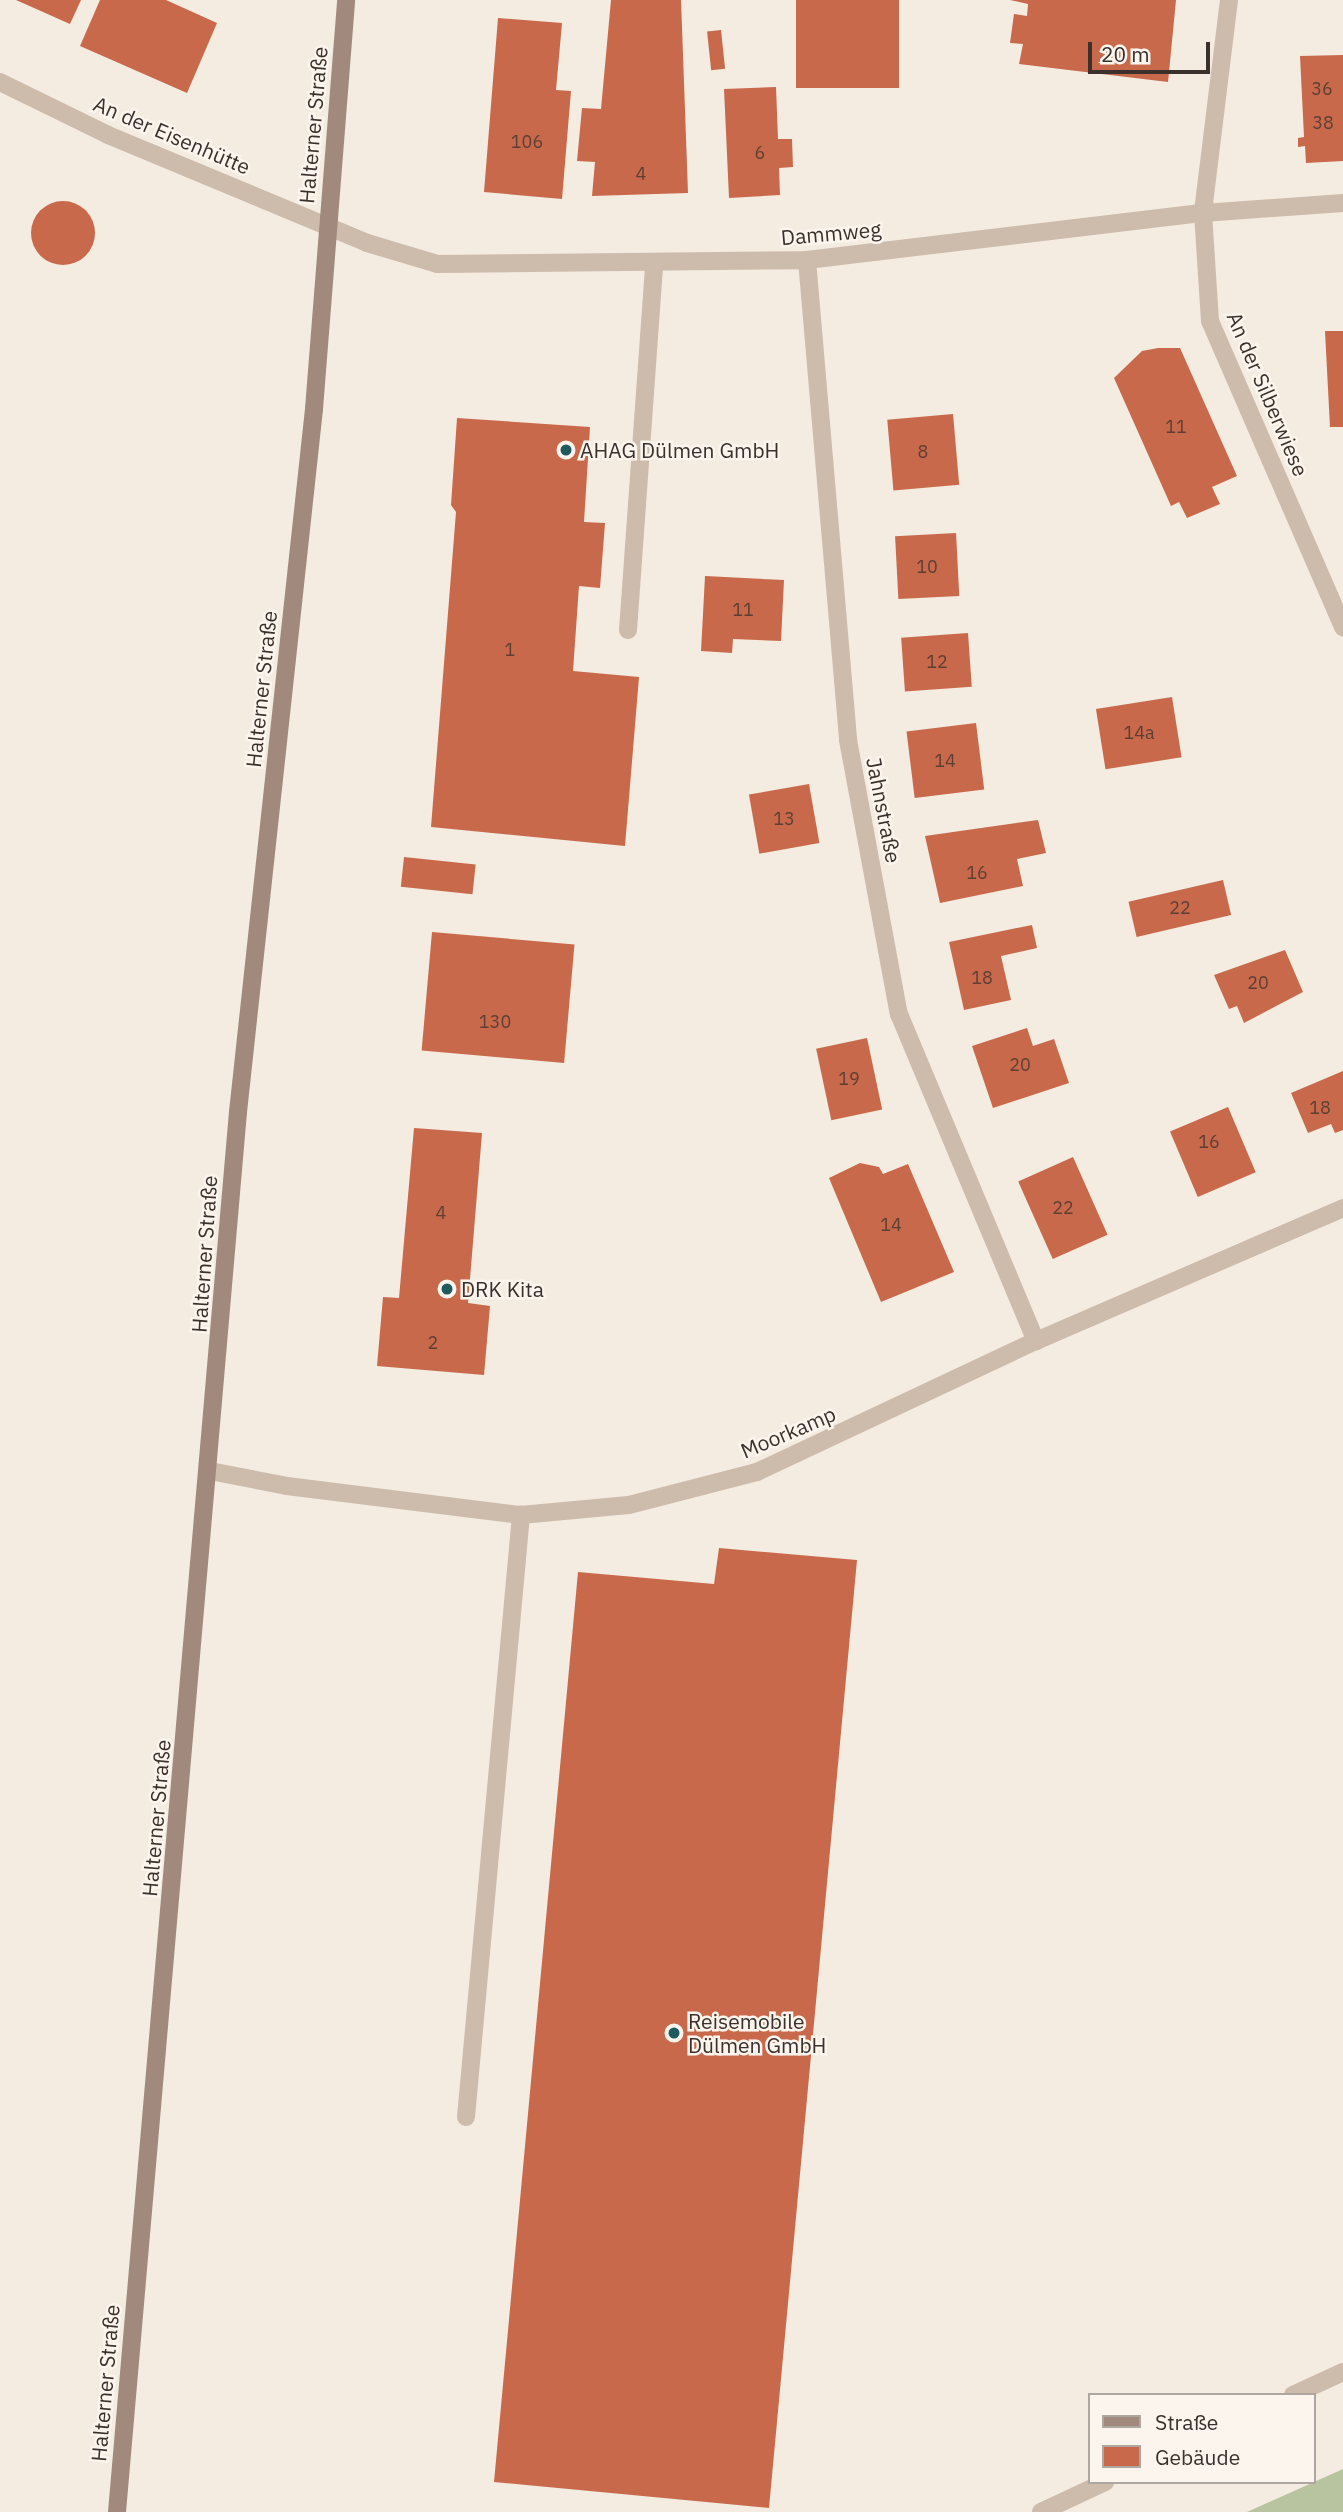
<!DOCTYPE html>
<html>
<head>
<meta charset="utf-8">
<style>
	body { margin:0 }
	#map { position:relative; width:1343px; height:2512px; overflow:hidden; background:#f4ebe1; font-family:"IBM Plex Sans",sans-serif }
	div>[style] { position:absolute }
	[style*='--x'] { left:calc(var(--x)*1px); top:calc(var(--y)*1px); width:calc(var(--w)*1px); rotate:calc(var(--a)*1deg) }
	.green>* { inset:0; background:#b8c4a0 }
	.building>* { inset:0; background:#c8694b; transform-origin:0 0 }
	.round { border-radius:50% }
	.service>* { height:18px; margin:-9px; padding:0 9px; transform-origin:9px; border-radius:9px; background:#cdbbac }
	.minor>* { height:18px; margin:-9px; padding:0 9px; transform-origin:9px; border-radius:9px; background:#cdbbac }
	.tertiary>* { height:18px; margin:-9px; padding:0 9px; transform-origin:9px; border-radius:9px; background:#cdbbac }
	.secondary>* { height:18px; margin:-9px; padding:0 9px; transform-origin:9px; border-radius:9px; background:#a18a7d }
	.dots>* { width:19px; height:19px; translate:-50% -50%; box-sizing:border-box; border:4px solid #fbf5ee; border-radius:50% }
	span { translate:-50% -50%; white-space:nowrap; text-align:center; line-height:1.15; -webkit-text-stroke:5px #fbf5ee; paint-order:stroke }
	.number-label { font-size:18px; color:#5e3e33 }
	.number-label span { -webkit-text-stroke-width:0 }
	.street-label { font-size:21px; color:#3b302b }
	.poi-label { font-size:21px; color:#3b302b }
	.left { translate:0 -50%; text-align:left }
	.legend { position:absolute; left:1088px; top:2393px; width:228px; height:91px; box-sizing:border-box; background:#fbf5ee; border:2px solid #aea6a0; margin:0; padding:9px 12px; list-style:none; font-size:21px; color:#3b302b }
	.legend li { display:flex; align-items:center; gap:14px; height:35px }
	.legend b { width:35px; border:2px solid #aea6a0 }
	.scale { position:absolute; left:1088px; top:42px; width:122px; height:32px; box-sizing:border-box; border:4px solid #3b302b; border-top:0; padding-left:9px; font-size:21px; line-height:24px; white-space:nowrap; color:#3b302b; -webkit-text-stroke:5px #fbf5ee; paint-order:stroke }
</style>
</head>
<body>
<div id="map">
	<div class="green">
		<i style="clip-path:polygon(1343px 2469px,1343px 2512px,1247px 2512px)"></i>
	</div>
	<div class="building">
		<i style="clip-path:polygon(16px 0,81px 0,70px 24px)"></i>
		<i style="clip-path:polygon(100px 0,166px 0,217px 23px,187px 93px,80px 46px)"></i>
		<i style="clip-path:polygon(611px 0,681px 0,688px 193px,592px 196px,595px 162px,577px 161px,582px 108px,601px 109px)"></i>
		<i style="left:796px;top:0;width:103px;height:88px"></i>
		<i style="clip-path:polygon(1010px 0,1176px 0,1168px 82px,1019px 64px,1023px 44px,1010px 43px,1014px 14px,1027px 16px,1028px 4px)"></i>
		<i style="clip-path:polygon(498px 18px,562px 23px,556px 90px,571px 91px,562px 199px,484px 192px)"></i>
		<i style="left:721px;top:30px;width:39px;height:14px;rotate:84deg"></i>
		<i style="clip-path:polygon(1343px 55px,1343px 161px,1306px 163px,1305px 146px,1298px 147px,1298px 138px,1304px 137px,1300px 56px)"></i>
		<i style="clip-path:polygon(776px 87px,778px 139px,792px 139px,793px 167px,779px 168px,780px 195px,729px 198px,724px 89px)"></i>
		<i class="round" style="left:31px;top:201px;width:64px;height:64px"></i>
		<i style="clip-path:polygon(1325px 331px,1343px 331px,1343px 427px,1330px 427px)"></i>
		<i style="clip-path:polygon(1158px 348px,1180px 348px,1237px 476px,1212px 487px,1220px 504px,1187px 518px,1179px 502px,1171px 506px,1114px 378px,1142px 351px)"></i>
		<i style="left:953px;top:414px;width:71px;height:66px;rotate:85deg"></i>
		<i style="clip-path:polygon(457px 418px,590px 427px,584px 522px,605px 523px,600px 588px,579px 586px,573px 671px,639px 677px,625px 846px,431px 827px,456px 512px,451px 505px)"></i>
		<i style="left:956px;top:533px;width:63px;height:61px;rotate:87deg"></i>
		<i style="clip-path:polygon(705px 576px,784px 580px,781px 641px,733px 639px,732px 653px,701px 651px)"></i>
		<i style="left:968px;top:633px;width:54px;height:67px;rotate:86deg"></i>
		<i style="left:1172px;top:697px;width:61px;height:77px;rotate:81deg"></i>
		<i style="left:976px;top:723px;width:67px;height:70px;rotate:83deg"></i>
		<i style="left:809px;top:784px;width:60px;height:61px;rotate:80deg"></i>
		<i style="clip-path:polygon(1038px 820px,1046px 853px,1017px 859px,1023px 886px,940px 903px,925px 836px)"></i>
		<i style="left:404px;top:857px;width:72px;height:30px;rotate:6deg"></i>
		<i style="left:1223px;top:880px;width:36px;height:97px;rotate:77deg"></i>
		<i style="clip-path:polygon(1032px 925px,1037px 948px,1001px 956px,1011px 1000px,964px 1010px,949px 942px)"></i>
		<i style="left:432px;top:932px;width:143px;height:119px;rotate:5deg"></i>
		<i style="clip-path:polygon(1285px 950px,1303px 992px,1244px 1023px,1237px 1006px,1229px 1009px,1214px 975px)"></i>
		<i style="clip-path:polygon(1027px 1028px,1033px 1046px,1054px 1039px,1069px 1083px,993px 1108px,972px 1046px)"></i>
		<i style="left:867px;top:1038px;width:73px;height:52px;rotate:78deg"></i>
		<i style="clip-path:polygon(1343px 1071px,1343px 1130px,1335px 1133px,1331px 1124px,1308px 1133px,1291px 1093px)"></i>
		<i style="left:1228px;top:1107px;width:71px;height:63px;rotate:67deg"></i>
		<i style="clip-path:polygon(414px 1128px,482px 1133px,468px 1303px,490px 1306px,484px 1375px,377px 1366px,383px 1297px,399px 1298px)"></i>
		<i style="left:1073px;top:1157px;width:85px;height:60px;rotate:66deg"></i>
		<i style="clip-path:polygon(860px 1163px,879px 1167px,883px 1174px,908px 1164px,954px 1272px,881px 1302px,829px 1178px)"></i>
		<i style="clip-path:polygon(719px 1548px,857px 1560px,769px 2508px,494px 2482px,578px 1572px,714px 1584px)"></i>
	</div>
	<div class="service">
		<i style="--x:628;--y:630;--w:367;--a:-85.9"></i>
		<i style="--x:466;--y:2117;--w:605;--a:-84.78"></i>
	</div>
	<div class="minor">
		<i style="--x:1229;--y:0;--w:215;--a:97"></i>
		<i style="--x:1203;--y:213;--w:108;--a:86.3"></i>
		<i style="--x:1210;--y:321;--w:334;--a:66.5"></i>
		<i style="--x:0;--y:82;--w:120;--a:26.1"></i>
		<i style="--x:108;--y:135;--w:281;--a:22.6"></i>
		<i style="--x:367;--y:243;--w:74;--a:16.5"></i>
		<i style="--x:438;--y:264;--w:369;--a:-0.6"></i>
		<i style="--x:807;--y:260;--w:399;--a:-6.8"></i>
		<i style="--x:1203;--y:213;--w:140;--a:-4.1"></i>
		<i style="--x:807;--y:260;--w:482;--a:85.1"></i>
		<i style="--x:848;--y:740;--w:279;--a:79.5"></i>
		<i style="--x:899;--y:1014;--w:355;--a:67.3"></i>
		<i style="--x:210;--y:1471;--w:78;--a:11"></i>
		<i style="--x:287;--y:1486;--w:236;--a:7.1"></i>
		<i style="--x:521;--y:1515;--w:108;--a:-5.3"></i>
		<i style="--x:629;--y:1505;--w:132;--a:-14.5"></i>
		<i style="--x:757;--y:1472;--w:308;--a:-25.2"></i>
		<i style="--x:1036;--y:1341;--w:335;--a:-23.4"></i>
	</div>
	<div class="tertiary">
		<i style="--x:1293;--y:2395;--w:55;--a:-24.7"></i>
		<i style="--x:1041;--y:2512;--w:71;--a:-25.1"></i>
	</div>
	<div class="secondary">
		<i style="--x:117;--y:2512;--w:1405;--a:-85.06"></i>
		<i style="--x:238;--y:1112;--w:707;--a:-83.83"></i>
		<i style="--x:314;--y:409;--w:410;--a:-85.5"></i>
	</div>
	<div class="dots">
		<i style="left:566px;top:450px;background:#1f5a5e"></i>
		<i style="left:447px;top:1289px;background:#1f5a5e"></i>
		<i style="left:674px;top:2033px;background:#1f5a5e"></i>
	</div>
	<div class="number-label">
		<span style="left:1322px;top:89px">36</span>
		<span style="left:1323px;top:123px">38</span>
		<span style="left:527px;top:142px">106</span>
		<span style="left:760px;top:153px">6</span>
		<span style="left:641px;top:174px">4</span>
		<span style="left:1176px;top:427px">11</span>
		<span style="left:923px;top:452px">8</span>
		<span style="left:927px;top:567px">10</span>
		<span style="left:743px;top:610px">11</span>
		<span style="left:510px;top:650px">1</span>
		<span style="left:937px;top:662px">12</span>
		<span style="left:1139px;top:733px">14a</span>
		<span style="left:945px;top:761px">14</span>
		<span style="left:784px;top:819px">13</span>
		<span style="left:977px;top:873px">16</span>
		<span style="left:1180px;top:908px">22</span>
		<span style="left:982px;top:978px">18</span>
		<span style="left:1258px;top:983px">20</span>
		<span style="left:495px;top:1022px">130</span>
		<span style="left:1020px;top:1065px">20</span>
		<span style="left:849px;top:1079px">19</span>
		<span style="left:1320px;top:1108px">18</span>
		<span style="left:1209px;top:1142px">16</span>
		<span style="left:1063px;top:1208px">22</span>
		<span style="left:441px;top:1213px">4</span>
		<span style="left:891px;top:1225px">14</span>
		<span style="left:433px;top:1343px">2</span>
	</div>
	<div class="street-label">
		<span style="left:313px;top:125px;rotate:-85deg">Halterner Straße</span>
		<span style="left:172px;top:135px;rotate:23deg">An der Eisenhütte</span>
		<span style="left:831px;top:233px;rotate:-5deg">Dammweg</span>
		<span style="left:1268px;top:394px;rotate:67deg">An der Silberwiese</span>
		<span style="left:261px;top:689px;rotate:-84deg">Halterner Straße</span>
		<span style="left:884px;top:810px;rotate:79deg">Jahnstraße</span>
		<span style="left:204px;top:1254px;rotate:-86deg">Halterner Straße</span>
		<span style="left:788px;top:1432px;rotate:-23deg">Moorkamp</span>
		<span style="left:156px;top:1818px;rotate:-85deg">Halterner Straße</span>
		<span style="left:105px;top:2383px;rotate:-85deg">Halterner Straße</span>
	</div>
	<div class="poi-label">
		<span class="left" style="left:580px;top:450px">AHAG Dülmen GmbH</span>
		<span class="left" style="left:461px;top:1289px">DRK Kita</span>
		<span class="left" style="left:688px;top:2033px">Reisemobile<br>Dülmen GmbH</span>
	</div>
	<ul class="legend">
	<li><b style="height:9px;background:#a18a7d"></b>Straße</li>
	<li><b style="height:19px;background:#c8694b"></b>Gebäude</li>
	</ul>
	<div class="scale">20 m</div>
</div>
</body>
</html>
